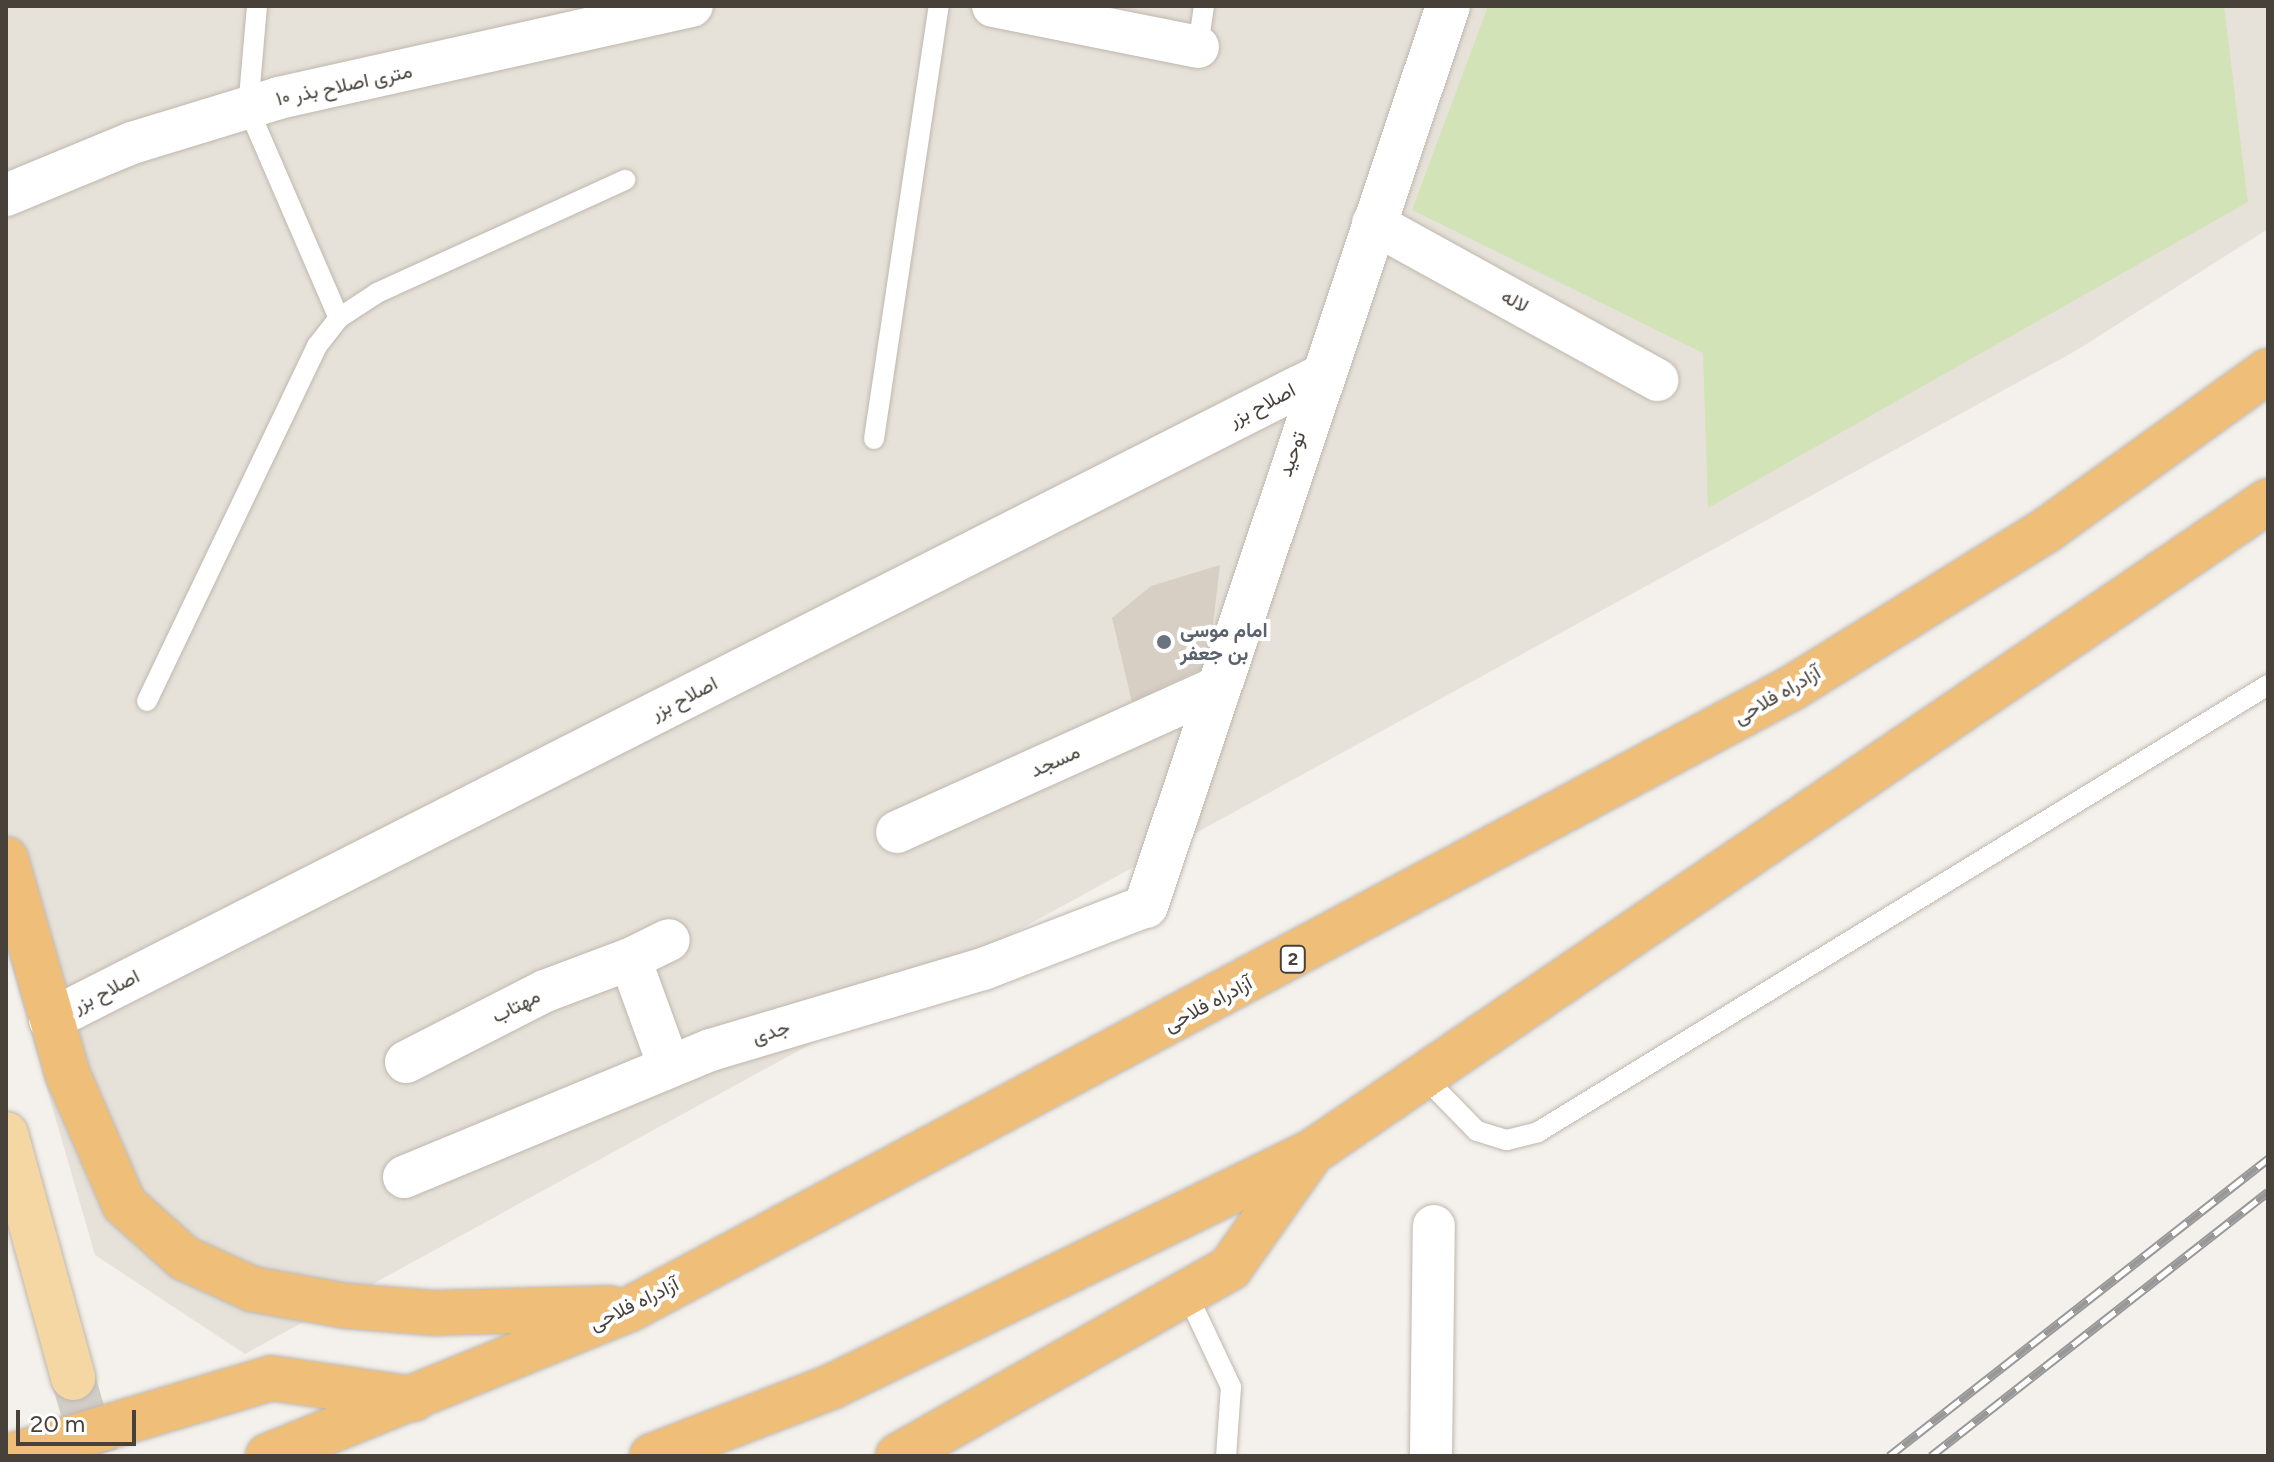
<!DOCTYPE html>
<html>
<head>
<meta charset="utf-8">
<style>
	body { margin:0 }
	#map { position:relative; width:2274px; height:1462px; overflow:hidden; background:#f4f0eb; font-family:Figtree,Vazirmatn,sans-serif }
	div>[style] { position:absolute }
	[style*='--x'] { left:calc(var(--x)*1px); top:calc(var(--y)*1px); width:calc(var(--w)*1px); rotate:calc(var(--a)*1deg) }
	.residential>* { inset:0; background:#e7e2d9 }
	.green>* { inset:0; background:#d3e3b8 }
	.building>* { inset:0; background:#d7cec4 }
	.primary-tunnel>* { height:44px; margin-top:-22px; transform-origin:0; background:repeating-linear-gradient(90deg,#d1cdc7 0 44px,transparent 0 66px) }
	.roads { filter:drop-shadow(0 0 2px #beb7ae) drop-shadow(0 0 2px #beb7ae) }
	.service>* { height:20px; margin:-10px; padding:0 10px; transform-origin:10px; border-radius:10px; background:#fff }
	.minor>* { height:42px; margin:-21px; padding:0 21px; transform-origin:21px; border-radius:21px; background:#fff }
	.tertiary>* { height:44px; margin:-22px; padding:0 22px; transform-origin:22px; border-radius:22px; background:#fff }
	.primary>* { height:44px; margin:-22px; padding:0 22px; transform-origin:22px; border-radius:22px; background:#f4d7a3 }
	.motorway>* { height:44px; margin:-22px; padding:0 22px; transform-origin:22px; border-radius:22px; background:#efbf7a }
	.rail>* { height:9px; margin-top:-4.5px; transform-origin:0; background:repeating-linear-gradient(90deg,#fff 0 18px,#989898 0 36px); box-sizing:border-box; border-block:2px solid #989898 }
	.dots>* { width:22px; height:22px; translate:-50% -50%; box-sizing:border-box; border:4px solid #fff; border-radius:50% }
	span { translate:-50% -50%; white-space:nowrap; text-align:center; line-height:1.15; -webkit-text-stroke:8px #fff; paint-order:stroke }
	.shield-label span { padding:2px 6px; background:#fff; border:2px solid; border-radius:6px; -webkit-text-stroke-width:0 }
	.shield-label { font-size:18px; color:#474139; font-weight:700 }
	.street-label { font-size:20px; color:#474139 }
	.worship-label { font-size:20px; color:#5b616d; font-weight:700 }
	.left { translate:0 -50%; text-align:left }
	.frame { position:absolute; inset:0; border:8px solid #474139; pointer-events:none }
	.scale { position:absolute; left:16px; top:1410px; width:120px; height:36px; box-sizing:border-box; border:4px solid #474139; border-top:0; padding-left:10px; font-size:24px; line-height:28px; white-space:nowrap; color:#474139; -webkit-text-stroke:6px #fff; paint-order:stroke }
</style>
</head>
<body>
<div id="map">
	<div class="residential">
		<i style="clip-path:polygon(6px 6px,2268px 6px,2268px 229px,2077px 350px,245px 1354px,95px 1255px,6px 947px)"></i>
	</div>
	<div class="green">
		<i style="clip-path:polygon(1488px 6px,2224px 6px,2248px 202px,1708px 508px,1703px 353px,1412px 210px)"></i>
	</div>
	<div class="building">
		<i style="clip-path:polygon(1220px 565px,1208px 666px,1132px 702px,1112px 618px,1151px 586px)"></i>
	</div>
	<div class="primary-tunnel">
		<i style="--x:73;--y:1378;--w:81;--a:73.6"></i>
	</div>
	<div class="roads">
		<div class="service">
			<i style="--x:257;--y:6;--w:102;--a:95"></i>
			<i style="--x:248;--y:108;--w:229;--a:66.6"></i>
			<i style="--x:1198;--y:47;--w:41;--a:-81.7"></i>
			<i style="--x:874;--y:439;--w:438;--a:-81.5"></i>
			<i style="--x:147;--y:701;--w:394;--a:-64.4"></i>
			<i style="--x:317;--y:346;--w:36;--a:-52"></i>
			<i style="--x:339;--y:318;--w:45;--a:-33.3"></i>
			<i style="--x:377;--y:293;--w:273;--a:-24.5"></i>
			<i style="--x:1426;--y:1079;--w:73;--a:45.6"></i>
			<i style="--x:1477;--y:1131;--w:31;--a:17"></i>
			<i style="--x:1507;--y:1140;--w:32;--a:-14"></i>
			<i style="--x:1538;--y:1132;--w:856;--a:-31.48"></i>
			<i style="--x:1187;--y:1294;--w:103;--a:64.7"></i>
			<i style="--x:1231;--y:1387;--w:69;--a:94.1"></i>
		</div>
		<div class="minor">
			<i style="--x:993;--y:6;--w:209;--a:11.3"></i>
			<i style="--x:6;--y:195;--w:136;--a:-22.4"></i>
			<i style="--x:132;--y:143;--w:154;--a:-17"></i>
			<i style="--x:279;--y:98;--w:423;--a:-12.6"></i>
			<i style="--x:1373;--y:223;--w:325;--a:28.9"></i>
			<i style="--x:897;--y:832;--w:347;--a:-24.3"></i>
			<i style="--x:630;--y:959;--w:43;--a:-26"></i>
			<i style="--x:50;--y:1020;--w:1422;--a:-26.89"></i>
			<i style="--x:406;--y:1062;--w:156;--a:-27.1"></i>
			<i style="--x:545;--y:991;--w:91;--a:-20.6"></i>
			<i style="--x:630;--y:959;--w:114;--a:70"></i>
			<i style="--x:404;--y:1177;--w:332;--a:-22.5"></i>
			<i style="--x:711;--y:1050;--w:284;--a:-16.6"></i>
			<i style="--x:983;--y:969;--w:175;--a:-21.1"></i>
			<i style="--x:1431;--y:1456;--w:230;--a:-89.3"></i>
		</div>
		<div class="tertiary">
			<i style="--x:1146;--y:906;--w:949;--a:-71.45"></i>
		</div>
		<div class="primary">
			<i style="--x:6;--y:1134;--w:253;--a:74.6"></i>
		</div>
		<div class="motorway">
			<i style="--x:6;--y:859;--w:225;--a:74"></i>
			<i style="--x:68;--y:1075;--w:141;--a:66.5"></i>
			<i style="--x:124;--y:1204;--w:81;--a:42"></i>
			<i style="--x:184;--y:1258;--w:75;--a:24.5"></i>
			<i style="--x:252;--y:1289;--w:96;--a:10.3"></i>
			<i style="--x:346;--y:1306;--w:89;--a:4.5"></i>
			<i style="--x:435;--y:1313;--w:175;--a:-1.6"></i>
			<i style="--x:10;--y:1456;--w:272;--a:-16.6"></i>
			<i style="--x:271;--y:1378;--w:144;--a:8.4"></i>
			<i style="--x:268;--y:1456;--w:393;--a:-22.1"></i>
			<i style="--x:632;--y:1308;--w:1315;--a:-28.12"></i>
			<i style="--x:1792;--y:688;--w:301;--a:-31.8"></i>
			<i style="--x:2048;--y:529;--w:271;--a:-35.7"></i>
			<i style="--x:652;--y:1456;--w:192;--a:-21.1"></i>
			<i style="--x:831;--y:1387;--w:535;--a:-26.04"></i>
			<i style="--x:1312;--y:1152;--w:1157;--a:-34.25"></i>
			<i style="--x:898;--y:1456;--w:382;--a:-29.5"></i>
			<i style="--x:1230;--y:1268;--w:141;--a:-54.8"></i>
		</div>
	</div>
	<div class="rail">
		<i style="--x:1889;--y:1456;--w:482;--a:-38.1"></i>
		<i style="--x:1931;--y:1456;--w:428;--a:-38.1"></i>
	</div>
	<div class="dots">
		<i style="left:1164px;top:642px;background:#6b7280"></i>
	</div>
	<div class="shield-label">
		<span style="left:1293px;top:959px">2</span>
	</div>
	<div class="street-label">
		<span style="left:344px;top:85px;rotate:-12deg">۱۰ متری اصلاح بذر</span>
		<span style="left:1515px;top:301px;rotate:29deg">لاله</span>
		<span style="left:1262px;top:405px;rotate:-27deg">اصلاح بزر</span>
		<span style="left:1292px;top:454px;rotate:-71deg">توحید</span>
		<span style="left:1777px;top:695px;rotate:-30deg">آزادراه فلاحی</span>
		<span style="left:684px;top:698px;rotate:-27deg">اصلاح بزر</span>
		<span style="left:1055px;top:761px;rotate:-24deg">مسجد</span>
		<span style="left:106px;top:991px;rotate:-27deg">اصلاح بزر</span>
		<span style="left:1208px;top:1004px;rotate:-28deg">آزادراه فلاحی</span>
		<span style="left:516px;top:1006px;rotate:-27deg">مهتاب</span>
		<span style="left:771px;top:1032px;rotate:-17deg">جدی</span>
		<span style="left:634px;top:1304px;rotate:-26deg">آزادراه فلاحی</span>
	</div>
	<div class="worship-label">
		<span class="left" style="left:1180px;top:642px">امام موسی<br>بن جعفر</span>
	</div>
	<div class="frame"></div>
	<div class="scale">20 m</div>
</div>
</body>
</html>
